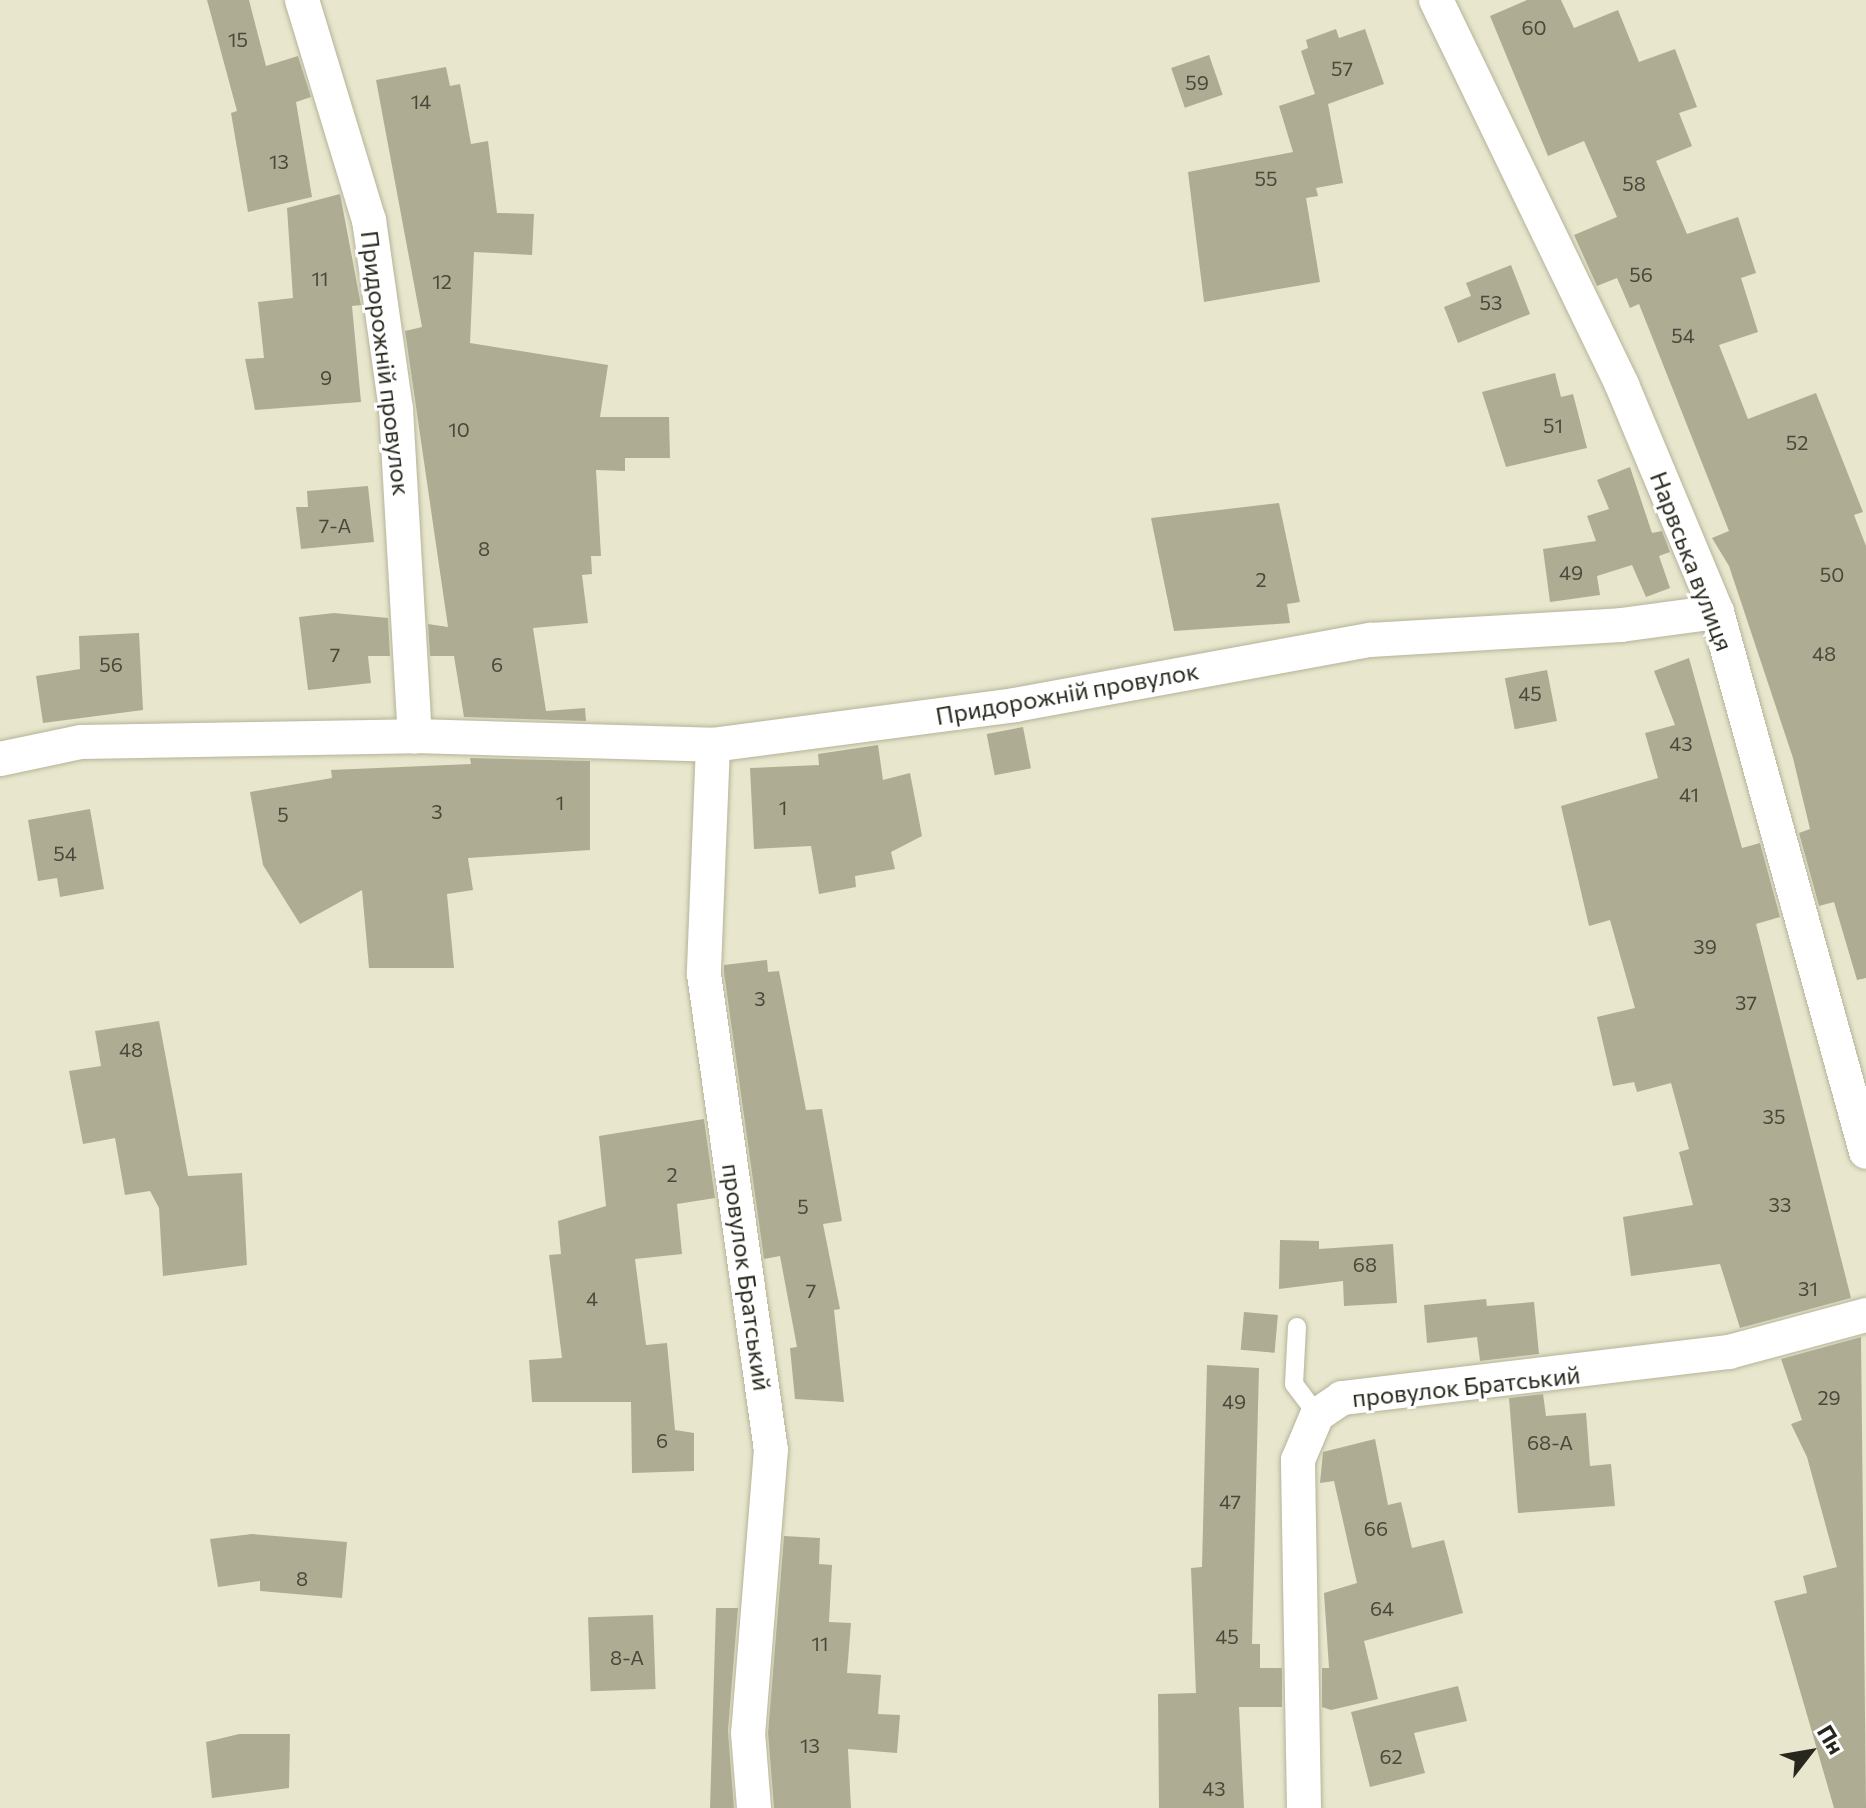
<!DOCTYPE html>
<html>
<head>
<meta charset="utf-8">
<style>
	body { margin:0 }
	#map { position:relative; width:1866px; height:1808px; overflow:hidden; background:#e8e6cc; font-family:Commissioner,sans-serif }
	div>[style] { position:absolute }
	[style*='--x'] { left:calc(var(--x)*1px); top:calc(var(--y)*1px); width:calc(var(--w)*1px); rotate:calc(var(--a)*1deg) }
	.building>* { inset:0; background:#aeac93; transform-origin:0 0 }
	.roads { filter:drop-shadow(0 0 2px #b5b39a) drop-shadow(0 0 2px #b5b39a) }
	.lane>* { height:18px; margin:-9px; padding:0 9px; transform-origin:9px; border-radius:9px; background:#fff }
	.street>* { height:34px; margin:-17px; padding:0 17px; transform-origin:17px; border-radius:17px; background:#fff }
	span { translate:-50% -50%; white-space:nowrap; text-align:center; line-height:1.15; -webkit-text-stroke:6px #fff; paint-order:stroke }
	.number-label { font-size:20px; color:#4a483a }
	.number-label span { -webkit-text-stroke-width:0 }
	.street-label { font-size:24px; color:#28271d }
	.north { position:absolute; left:1770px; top:1712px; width:80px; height:80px; -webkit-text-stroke:6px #fff; paint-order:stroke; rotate:59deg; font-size:22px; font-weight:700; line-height:32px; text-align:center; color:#28271d }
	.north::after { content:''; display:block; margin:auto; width:28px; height:36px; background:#28271d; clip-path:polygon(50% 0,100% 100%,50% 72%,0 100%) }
</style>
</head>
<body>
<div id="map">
	<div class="building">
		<i style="clip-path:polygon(207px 0,249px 0,266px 66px,298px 56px,311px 97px,296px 102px,312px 197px,248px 212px,231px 113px,237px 111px)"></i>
		<i style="clip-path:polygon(1527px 0,1561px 0,1574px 28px,1618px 10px,1639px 62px,1675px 49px,1697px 107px,1679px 113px,1692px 146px,1656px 161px,1687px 234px,1738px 217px,1756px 273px,1741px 278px,1758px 332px,1719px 345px,1748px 419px,1816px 393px,1863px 512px,1854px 515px,1866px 546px,1866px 978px,1857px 980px,1834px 902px,1819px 906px,1799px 833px,1810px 829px,1793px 758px,1729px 566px,1712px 538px,1729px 531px,1639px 304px,1630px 308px,1617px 278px,1597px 286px,1574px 235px,1617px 217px,1584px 141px,1548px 156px,1490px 16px)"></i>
		<i style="clip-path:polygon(1336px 29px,1339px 38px,1365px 29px,1384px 84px,1328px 104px,1343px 183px,1316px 188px,1318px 196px,1306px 198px,1320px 282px,1204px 302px,1188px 172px,1293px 152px,1279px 106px,1315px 94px,1301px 51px,1308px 48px,1306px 40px)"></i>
		<i style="left:1209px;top:55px;width:42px;height:40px;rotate:71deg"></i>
		<i style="clip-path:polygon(446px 67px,450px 86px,460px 84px,471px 144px,488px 141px,497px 213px,534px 214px,532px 255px,474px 252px,470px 343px,608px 365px,600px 417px,669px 417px,670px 458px,625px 458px,625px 471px,596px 470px,601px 556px,591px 556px,592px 574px,582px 575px,588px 623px,533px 628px,546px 711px,585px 708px,586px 721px,464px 717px,454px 656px,430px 656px,428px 624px,448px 627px,405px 331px,422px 327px,376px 80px)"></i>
		<i style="clip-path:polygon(340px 194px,361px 305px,352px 306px,361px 402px,255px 410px,245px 359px,264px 358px,258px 302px,293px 298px,287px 208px)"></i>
		<i style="clip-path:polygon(1511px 265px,1530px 314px,1458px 343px,1444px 307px,1471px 296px,1466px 283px)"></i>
		<i style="clip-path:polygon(1555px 373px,1561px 397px,1573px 394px,1587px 448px,1506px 467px,1482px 392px)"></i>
		<i style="clip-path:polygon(1630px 467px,1652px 533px,1662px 531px,1670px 552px,1659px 556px,1670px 588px,1646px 597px,1632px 565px,1597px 576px,1600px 595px,1550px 602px,1543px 549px,1596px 541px,1587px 516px,1609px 509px,1597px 480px)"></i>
		<i style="clip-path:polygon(368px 486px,374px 542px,301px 549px,296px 507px,308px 507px,307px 491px)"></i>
		<i style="clip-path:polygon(1279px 503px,1300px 602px,1287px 604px,1290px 623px,1174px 631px,1151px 518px)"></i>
		<i style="clip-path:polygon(334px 613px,388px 618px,390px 656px,368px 656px,371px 683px,308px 690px,299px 617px)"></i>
		<i style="clip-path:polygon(139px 633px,143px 710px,43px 723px,36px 676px,80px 669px,79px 636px)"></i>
		<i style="clip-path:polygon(1689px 658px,1742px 848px,1760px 843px,1780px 917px,1756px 924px,1851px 1298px,1740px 1328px,1720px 1264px,1631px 1276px,1623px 1217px,1693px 1205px,1679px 1152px,1689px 1149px,1671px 1083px,1637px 1092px,1634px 1082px,1613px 1086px,1597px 1017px,1635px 1008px,1610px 920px,1589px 926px,1561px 806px,1658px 778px,1645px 733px,1675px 725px,1654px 671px)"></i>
		<i style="left:1547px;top:670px;width:52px;height:43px;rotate:79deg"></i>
		<i style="left:1023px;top:727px;width:42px;height:37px;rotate:79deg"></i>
		<i style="clip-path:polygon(878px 745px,883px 780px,910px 773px,922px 836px,891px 852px,895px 869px,855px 876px,856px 887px,819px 894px,811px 846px,754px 849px,750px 768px,819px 765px,818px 754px)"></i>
		<i style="clip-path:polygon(470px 758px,590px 761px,590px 850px,468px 858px,473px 890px,447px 894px,454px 968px,369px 968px,362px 890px,300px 924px,263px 865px,250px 792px,332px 778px,331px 770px,471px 764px)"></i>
		<i style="clip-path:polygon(90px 809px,104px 889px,60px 897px,57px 878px,38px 881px,28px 820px)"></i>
		<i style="clip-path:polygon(767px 960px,768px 972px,779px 971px,806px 1110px,822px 1109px,842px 1221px,823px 1224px,840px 1309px,834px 1310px,844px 1402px,795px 1399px,790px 1348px,797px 1347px,780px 1256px,764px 1259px,724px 973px,724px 965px)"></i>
		<i style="clip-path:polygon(159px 1021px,188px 1176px,242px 1173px,247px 1265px,163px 1276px,159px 1208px,150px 1191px,125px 1195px,115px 1138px,83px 1144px,69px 1071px,101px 1066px,95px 1031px)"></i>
		<i style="clip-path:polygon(704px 1119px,715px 1198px,677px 1204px,682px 1254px,635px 1259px,646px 1345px,667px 1343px,675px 1430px,694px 1433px,694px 1471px,632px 1473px,631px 1402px,532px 1402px,529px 1360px,562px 1358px,549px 1255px,561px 1254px,558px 1221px,606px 1206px,599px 1136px)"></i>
		<i style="clip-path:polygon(1280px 1240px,1319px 1241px,1319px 1249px,1393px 1244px,1397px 1303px,1344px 1306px,1343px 1281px,1279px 1289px)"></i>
		<i style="clip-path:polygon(1486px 1299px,1487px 1306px,1534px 1302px,1539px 1354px,1480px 1361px,1477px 1337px,1427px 1343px,1424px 1305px)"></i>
		<i style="left:1244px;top:1312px;width:34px;height:38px;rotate:5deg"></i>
		<i style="clip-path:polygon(1861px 1337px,1866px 1808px,1834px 1808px,1774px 1601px,1807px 1593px,1803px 1576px,1837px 1567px,1807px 1457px,1791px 1424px,1802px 1420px,1781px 1359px)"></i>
		<i style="clip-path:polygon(1207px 1365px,1259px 1368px,1252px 1644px,1260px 1644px,1260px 1668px,1282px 1668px,1282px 1707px,1239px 1707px,1244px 1808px,1159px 1808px,1158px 1694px,1196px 1693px,1191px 1568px,1202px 1567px)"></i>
		<i style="clip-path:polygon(1543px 1394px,1546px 1416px,1586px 1413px,1590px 1466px,1611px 1464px,1615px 1506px,1518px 1513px,1509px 1398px)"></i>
		<i style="clip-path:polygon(1375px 1439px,1388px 1505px,1401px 1502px,1412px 1548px,1444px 1540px,1463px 1613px,1364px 1641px,1378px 1699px,1331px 1710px,1322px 1707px,1322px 1668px,1329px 1668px,1324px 1593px,1357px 1583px,1334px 1481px,1320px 1483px,1323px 1452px)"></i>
		<i style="clip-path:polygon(252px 1534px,347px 1542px,342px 1598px,260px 1591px,260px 1581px,218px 1587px,210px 1539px)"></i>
		<i style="clip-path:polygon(784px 1536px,820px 1538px,819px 1564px,832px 1565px,829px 1622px,851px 1623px,847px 1673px,881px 1675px,878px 1714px,900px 1715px,897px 1753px,848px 1749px,851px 1808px,774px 1808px,768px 1733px)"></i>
		<i style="clip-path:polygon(716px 1608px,738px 1608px,728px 1731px,734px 1808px,710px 1808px)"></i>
		<i style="left:653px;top:1615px;width:74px;height:65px;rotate:88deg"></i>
		<i style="clip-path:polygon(1458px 1686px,1467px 1721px,1414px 1733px,1425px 1773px,1370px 1787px,1351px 1712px)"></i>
		<i style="clip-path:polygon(239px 1734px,290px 1734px,289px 1788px,212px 1798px,206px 1742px)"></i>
	</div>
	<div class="roads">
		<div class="lane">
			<i style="--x:1297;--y:1327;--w:57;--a:93"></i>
			<i style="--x:1294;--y:1384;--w:39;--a:53"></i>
		</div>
		<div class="street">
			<i style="--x:302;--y:0;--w:230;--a:73.1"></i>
			<i style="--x:369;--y:220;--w:191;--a:81.9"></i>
			<i style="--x:396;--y:409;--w:328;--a:86.7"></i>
			<i style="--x:1436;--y:0;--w:428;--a:64.2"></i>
			<i style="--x:1622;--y:385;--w:246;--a:67.3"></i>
			<i style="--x:1717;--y:612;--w:560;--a:74.57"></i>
			<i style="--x:713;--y:745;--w:229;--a:92.3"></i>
			<i style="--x:704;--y:974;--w:480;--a:82"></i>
			<i style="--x:771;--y:1449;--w:285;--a:94.6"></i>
			<i style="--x:748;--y:1733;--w:75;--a:85.4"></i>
			<i style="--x:0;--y:759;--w:83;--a:-11.9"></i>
			<i style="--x:81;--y:742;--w:334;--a:-1"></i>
			<i style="--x:415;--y:736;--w:298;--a:1.7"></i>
			<i style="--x:713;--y:745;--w:305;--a:-7.5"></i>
			<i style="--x:1015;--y:705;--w:361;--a:-10.4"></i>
			<i style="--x:1370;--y:640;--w:251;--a:-3.4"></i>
			<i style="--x:1621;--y:625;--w:97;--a:-7.7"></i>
			<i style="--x:1304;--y:1808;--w:348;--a:-91"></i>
			<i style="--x:1298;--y:1460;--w:49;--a:-67.1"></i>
			<i style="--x:1317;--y:1415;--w:30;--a:-34"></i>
			<i style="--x:1342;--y:1398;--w:390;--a:-6.8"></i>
			<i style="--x:1729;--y:1352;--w:142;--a:-15.1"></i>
		</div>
	</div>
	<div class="number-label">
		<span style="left:1534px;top:27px">60</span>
		<span style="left:238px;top:39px">15</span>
		<span style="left:1342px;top:68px">57</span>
		<span style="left:1197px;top:82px">59</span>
		<span style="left:421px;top:101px">14</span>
		<span style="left:279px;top:161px">13</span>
		<span style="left:1266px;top:178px">55</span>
		<span style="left:1634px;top:183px">58</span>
		<span style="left:1641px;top:274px">56</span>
		<span style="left:320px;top:278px">11</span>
		<span style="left:442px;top:281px">12</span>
		<span style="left:1491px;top:302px">53</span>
		<span style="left:1683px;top:335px">54</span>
		<span style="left:326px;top:377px">9</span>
		<span style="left:1553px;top:425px">51</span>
		<span style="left:459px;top:429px">10</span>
		<span style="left:1797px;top:442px">52</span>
		<span style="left:335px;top:525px">7-А</span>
		<span style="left:484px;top:548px">8</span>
		<span style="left:1571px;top:572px">49</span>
		<span style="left:1832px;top:574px">50</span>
		<span style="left:1261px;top:579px">2</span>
		<span style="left:1824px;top:653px">48</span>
		<span style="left:335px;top:654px">7</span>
		<span style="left:111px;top:664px">56</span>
		<span style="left:497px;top:664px">6</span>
		<span style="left:1530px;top:693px">45</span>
		<span style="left:1681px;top:743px">43</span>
		<span style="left:1689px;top:794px">41</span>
		<span style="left:560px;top:802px">1</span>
		<span style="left:783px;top:807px">1</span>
		<span style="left:437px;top:811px">3</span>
		<span style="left:283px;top:814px">5</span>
		<span style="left:65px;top:853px">54</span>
		<span style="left:1705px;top:946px">39</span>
		<span style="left:760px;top:998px">3</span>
		<span style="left:1746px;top:1002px">37</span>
		<span style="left:131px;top:1049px">48</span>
		<span style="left:1774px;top:1116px">35</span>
		<span style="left:672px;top:1174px">2</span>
		<span style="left:1780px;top:1204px">33</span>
		<span style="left:803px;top:1206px">5</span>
		<span style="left:1365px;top:1264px">68</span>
		<span style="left:1808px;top:1288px">31</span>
		<span style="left:811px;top:1290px">7</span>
		<span style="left:592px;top:1298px">4</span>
		<span style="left:1829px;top:1397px">29</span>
		<span style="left:1234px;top:1401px">49</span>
		<span style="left:662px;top:1440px">6</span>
		<span style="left:1550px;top:1442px">68-А</span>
		<span style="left:1230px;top:1501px">47</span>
		<span style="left:1376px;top:1528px">66</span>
		<span style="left:302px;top:1578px">8</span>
		<span style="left:1382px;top:1608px">64</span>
		<span style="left:1227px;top:1636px">45</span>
		<span style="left:820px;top:1643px">11</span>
		<span style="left:627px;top:1657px">8-А</span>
		<span style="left:810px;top:1745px">13</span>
		<span style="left:1391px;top:1756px">62</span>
		<span style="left:1214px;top:1788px">43</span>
	</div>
	<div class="street-label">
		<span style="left:386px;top:363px;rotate:83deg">Придорожній провулок</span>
		<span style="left:1692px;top:561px;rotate:69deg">Нарвська вулиця</span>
		<span style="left:1067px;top:693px;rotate:-10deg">Придорожній провулок</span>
		<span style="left:747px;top:1277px;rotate:82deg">провулок Братський</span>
		<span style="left:1466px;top:1386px;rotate:-6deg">провулок Братський</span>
	</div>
	<div class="north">Пн</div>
</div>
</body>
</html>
